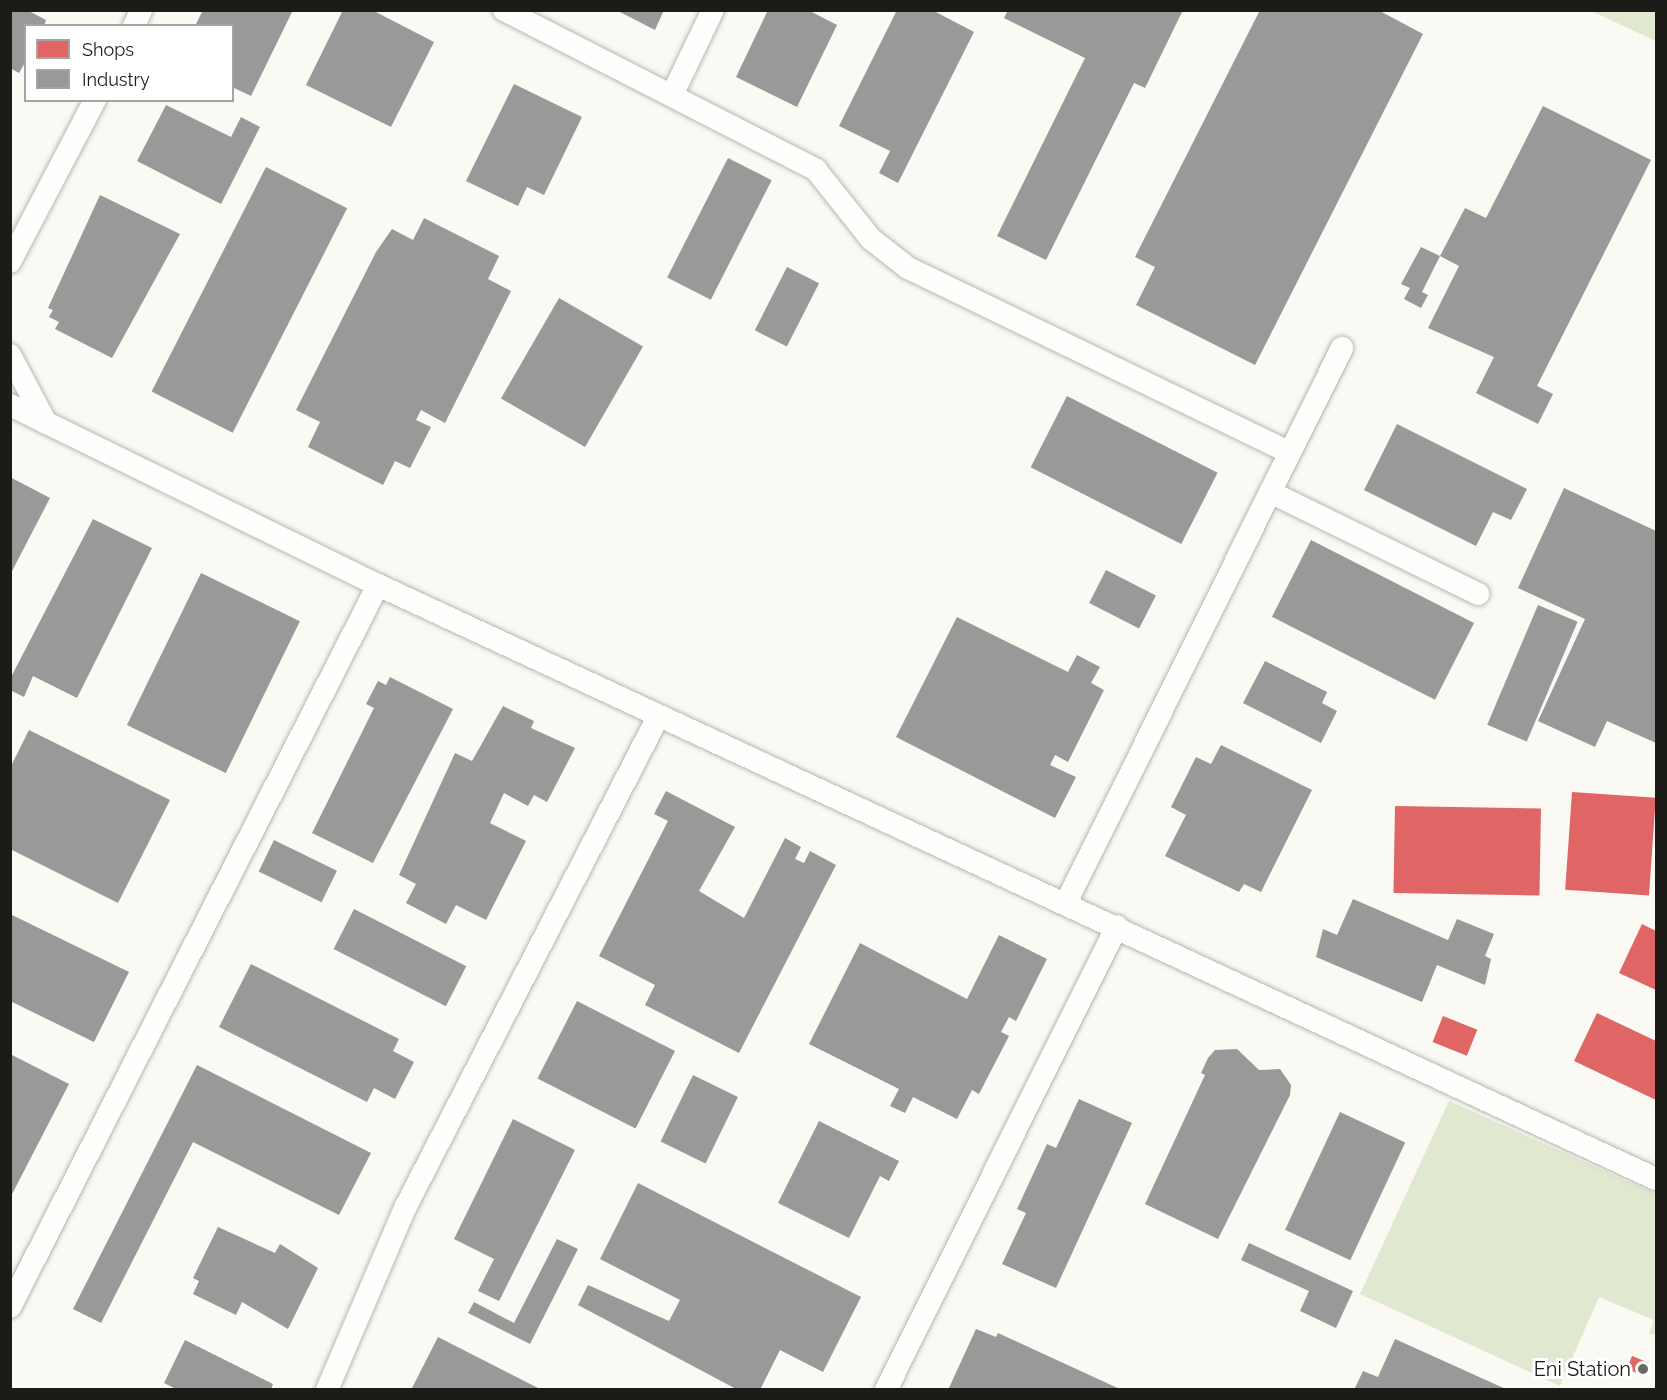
<!DOCTYPE html>
<html>
<head>
<meta charset="utf-8">
<style>
	body { margin:0 }
	#map { position:relative; width:1667px; height:1400px; overflow:hidden; background:#faf9f4; font-family:Raleway,sans-serif }
	div>[style] { position:absolute }
	[style*='--x'] { left:calc(var(--x)*1px); top:calc(var(--y)*1px); width:calc(var(--w)*1px); rotate:calc(var(--a)*1deg) }
	.green>* { inset:0; background:#e0e8cf }
	.shops>* { inset:0; background:#e06666; transform-origin:0 0 }
	.industry>* { inset:0; background:#999; transform-origin:0 0 }
	.roads { filter:drop-shadow(0 0 2px #b8b7b4) drop-shadow(0 0 2px #b8b7b4) }
	.minor>* { height:22px; margin:-11px; padding:0 11px; transform-origin:11px; border-radius:11px; background:#fefefd }
	.dots>* { width:16px; height:16px; translate:-50% -50%; box-sizing:border-box; border:3px solid #fff; border-radius:50% }
	span { translate:-50% -50%; white-space:nowrap; text-align:center; line-height:1.15; -webkit-text-stroke:6px #fff; paint-order:stroke }
	.poi-label { font-size:20px; color:#1c1b18 }
	.right { translate:-100% -50%; text-align:right }
	.frame { position:absolute; inset:0; border:12px solid #1c1b18; pointer-events:none }
	.legend { position:absolute; left:24px; top:24px; width:210px; height:78px; box-sizing:border-box; background:#fff; border:2px solid #a4a4a3; margin:0; padding:8px 10px; list-style:none; font-size:18px; color:#1c1b18 }
	.legend li { display:flex; align-items:center; gap:12px; height:30px }
	.legend b { width:30px; border:2px solid #a4a4a3 }
</style>
</head>
<body>
<div id="map">
	<div class="green">
		<i style="clip-path:polygon(1591px 11px,1656px 11px,1656px 41px)"></i>
		<i style="clip-path:polygon(1449px 1101px,1656px 1194px,1656px 1335px,1649px 1333px,1654px 1320px,1599px 1297px,1560px 1386px,1360px 1294px)"></i>
	</div>
	<div class="shops">
		<i style="left:1572px;top:792px;width:84px;height:98px;rotate:4deg"></i>
		<i style="left:1395px;top:806px;width:146px;height:87px;rotate:1deg"></i>
		<i style="clip-path:polygon(1642px 924px,1656px 931px,1656px 990px,1619px 973px)"></i>
		<i style="clip-path:polygon(1597px 1013px,1656px 1041px,1656px 1100px,1574px 1061px)"></i>
		<i style="left:1443px;top:1016px;width:37px;height:28px;rotate:22deg"></i>
		<i style="left:1632px;top:1356px;width:18px;height:14px;rotate:22deg"></i>
	</div>
	<div class="industry">
		<i style="clip-path:polygon(10px 10px,27px 10px,46px 20px,44px 26px,26px 26px,26px 61px,19px 73px,10px 68px)"></i>
		<i style="clip-path:polygon(203px 10px,293px 10px,251px 96px,232px 87px,232px 26px,195px 26px)"></i>
		<i style="clip-path:polygon(343px 10px,372px 10px,434px 42px,391px 127px,306px 85px)"></i>
		<i style="clip-path:polygon(616px 10px,664px 10px,655px 30px)"></i>
		<i style="clip-path:polygon(768px 10px,808px 10px,837px 25px,797px 107px,736px 77px)"></i>
		<i style="clip-path:polygon(897px 10px,932px 10px,974px 32px,898px 183px,879px 173px,890px 151px,839px 126px)"></i>
		<i style="clip-path:polygon(1008px 10px,1183px 10px,1145px 88px,1134px 83px,1046px 260px,997px 236px,1085px 58px,1004px 18px)"></i>
		<i style="clip-path:polygon(1260px 10px,1378px 10px,1423px 34px,1255px 365px,1136px 305px,1155px 267px,1135px 257px)"></i>
		<i style="clip-path:polygon(514px 84px,582px 117px,544px 195px,527px 187px,518px 206px,466px 181px)"></i>
		<i style="clip-path:polygon(166px 105px,231px 137px,241px 117px,260px 127px,221px 204px,137px 161px)"></i>
		<i style="clip-path:polygon(1543px 106px,1651px 160px,1537px 386px,1553px 394px,1538px 424px,1476px 393px,1494px 357px,1428px 328px,1459px 266px,1440px 256px,1465px 208px,1486px 218px)"></i>
		<i style="left:728px;top:158px;width:49px;height:134px;rotate:27deg"></i>
		<i style="left:266px;top:167px;width:91px;height:252px;rotate:27deg"></i>
		<i style="clip-path:polygon(100px 195px,180px 234px,112px 358px,55px 329px,59px 322px,49px 317px,53px 310px,48px 308px)"></i>
		<i style="clip-path:polygon(424px 218px,499px 256px,488px 279px,511px 291px,445px 423px,421px 410px,416px 420px,431px 427px,410px 468px,395px 461px,383px 485px,308px 447px,320px 422px,296px 410px,376px 252px,392px 229px,413px 240px)"></i>
		<i style="clip-path:polygon(1421px 247px,1440px 256px,1422px 292px,1428px 295px,1421px 308px,1404px 299px,1410px 288px,1401px 284px)"></i>
		<i style="left:787px;top:267px;width:36px;height:71px;rotate:27deg"></i>
		<i style="left:559px;top:298px;width:97px;height:116px;rotate:30deg"></i>
		<i style="left:1067px;top:396px;width:169px;height:80px;rotate:27deg"></i>
		<i style="clip-path:polygon(1397px 424px,1527px 489px,1511px 520px,1493px 512px,1476px 546px,1364px 490px)"></i>
		<i style="clip-path:polygon(10px 477px,50px 498px,10px 575px)"></i>
		<i style="clip-path:polygon(1564px 488px,1656px 531px,1656px 743px,1607px 721px,1595px 747px,1538px 721px,1585px 619px,1518px 588px)"></i>
		<i style="clip-path:polygon(93px 519px,152px 548px,77px 698px,33px 676px,24px 697px,10px 690px,10px 679px)"></i>
		<i style="left:1311px;top:540px;width:183px;height:86px;rotate:27deg"></i>
		<i style="left:1106px;top:570px;width:56px;height:37px;rotate:27deg"></i>
		<i style="left:201px;top:573px;width:110px;height:169px;rotate:26deg"></i>
		<i style="left:1538px;top:605px;width:43px;height:130px;rotate:23deg"></i>
		<i style="clip-path:polygon(957px 617px,1068px 672px,1077px 655px,1100px 667px,1091px 683px,1104px 690px,1068px 762px,1055px 755px,1050px 765px,1076px 777px,1055px 818px,896px 737px)"></i>
		<i style="clip-path:polygon(1265px 661px,1327px 692px,1322px 703px,1337px 711px,1321px 743px,1243px 703px)"></i>
		<i style="clip-path:polygon(390px 677px,453px 709px,373px 863px,312px 833px,374px 708px,366px 704px,378px 681px,386px 685px)"></i>
		<i style="clip-path:polygon(503px 706px,534px 721px,531px 728px,575px 748px,547px 802px,534px 795px,528px 806px,504px 793px,490px 823px,526px 841px,486px 920px,456px 905px,446px 924px,406px 903px,416px 884px,399px 875px,455px 753px,472px 761px)"></i>
		<i style="clip-path:polygon(29px 730px,170px 800px,118px 903px,10px 849px,10px 768px)"></i>
		<i style="clip-path:polygon(1221px 745px,1312px 790px,1261px 892px,1244px 884px,1239px 892px,1165px 856px,1186px 815px,1171px 807px,1196px 757px,1211px 764px)"></i>
		<i style="clip-path:polygon(666px 791px,735px 827px,699px 891px,744px 918px,785px 838px,801px 847px,795px 859px,804px 863px,810px 851px,836px 865px,739px 1053px,645px 1005px,655px 985px,599px 956px,668px 821px,654px 814px)"></i>
		<i style="left:274px;top:840px;width:70px;height:35px;rotate:26deg"></i>
		<i style="clip-path:polygon(1353px 899px,1448px 940px,1457px 919px,1494px 934px,1485px 956px,1491px 959px,1485px 985px,1437px 965px,1422px 1002px,1316px 957px,1323px 929px,1337px 935px)"></i>
		<i style="left:354px;top:909px;width:126px;height:45px;rotate:27deg"></i>
		<i style="clip-path:polygon(10px 914px,129px 972px,94px 1042px,10px 1001px)"></i>
		<i style="clip-path:polygon(999px 935px,1047px 959px,1016px 1021px,1009px 1017px,1001px 1032px,1009px 1036px,979px 1094px,972px 1090px,957px 1119px,913px 1097px,905px 1113px,890px 1106px,899px 1089px,809px 1044px,860px 943px,967px 999px)"></i>
		<i style="clip-path:polygon(251px 964px,399px 1039px,393px 1051px,414px 1062px,395px 1099px,374px 1088px,367px 1102px,219px 1027px)"></i>
		<i style="left:577px;top:1001px;width:110px;height:87px;rotate:27deg"></i>
		<i style="clip-path:polygon(1237px 1049px,1259px 1070px,1280px 1069px,1291px 1085px,1290px 1095px,1218px 1239px,1145px 1204px,1205px 1075px,1201px 1073px,1208px 1058px,1215px 1050px)"></i>
		<i style="clip-path:polygon(10px 1054px,69px 1084px,10px 1198px)"></i>
		<i style="clip-path:polygon(197px 1065px,371px 1153px,339px 1215px,193px 1142px,101px 1323px,73px 1309px)"></i>
		<i style="left:693px;top:1075px;width:50px;height:74px;rotate:26deg"></i>
		<i style="clip-path:polygon(1079px 1099px,1132px 1123px,1056px 1288px,1002px 1264px,1026px 1213px,1017px 1209px,1047px 1144px,1056px 1148px)"></i>
		<i style="left:1340px;top:1112px;width:72px;height:130px;rotate:25deg"></i>
		<i style="clip-path:polygon(513px 1119px,575px 1150px,499px 1301px,478px 1291px,494px 1259px,454px 1239px)"></i>
		<i style="clip-path:polygon(819px 1121px,899px 1161px,889px 1181px,880px 1176px,849px 1238px,778px 1203px)"></i>
		<i style="clip-path:polygon(638px 1183px,861px 1297px,823px 1372px,780px 1350px,760px 1390px,738px 1390px,578px 1305px,588px 1285px,669px 1321px,680px 1300px,600px 1259px)"></i>
		<i style="clip-path:polygon(218px 1227px,275px 1253px,280px 1244px,318px 1268px,288px 1329px,242px 1302px,236px 1315px,193px 1294px,199px 1281px,193px 1278px)"></i>
		<i style="clip-path:polygon(557px 1239px,578px 1249px,530px 1344px,468px 1313px,474px 1302px,514px 1323px)"></i>
		<i style="clip-path:polygon(1249px 1243px,1353px 1291px,1336px 1328px,1300px 1311px,1309px 1291px,1241px 1260px)"></i>
		<i style="clip-path:polygon(976px 1329px,996px 1337px,998px 1333px,1122px 1390px,948px 1390px)"></i>
		<i style="clip-path:polygon(438px 1337px,542px 1390px,411px 1390px)"></i>
		<i style="clip-path:polygon(1395px 1339px,1508px 1390px,1354px 1390px,1363px 1371px,1378px 1377px)"></i>
		<i style="clip-path:polygon(185px 1340px,273px 1384px,271px 1390px,178px 1390px,164px 1383px)"></i>
	</div>
	<div class="roads">
		<div class="minor">
			<i style="--x:504;--y:10;--w:351;--a:27.1"></i>
			<i style="--x:816;--y:170;--w:88;--a:51.4"></i>
			<i style="--x:871;--y:239;--w:47;--a:38.1"></i>
			<i style="--x:908;--y:268;--w:424;--a:25.8"></i>
			<i style="--x:134;--y:26;--w:17;--a:-66"></i>
			<i style="--x:673;--y:93;--w:92;--a:-64.3"></i>
			<i style="--x:10;--y:262;--w:183;--a:-62.3"></i>
			<i style="--x:10;--y:355;--w:77;--a:62.1"></i>
			<i style="--x:10;--y:405;--w:410;--a:26.1"></i>
			<i style="--x:378;--y:585;--w:1409;--a:24.93"></i>
			<i style="--x:1270;--y:492;--w:232;--a:26.1"></i>
			<i style="--x:1066;--y:903;--w:620;--a:-63.56"></i>
			<i style="--x:10;--y:1307;--w:810;--a:-62.99"></i>
			<i style="--x:327;--y:1390;--w:200;--a:-66.8"></i>
			<i style="--x:406;--y:1206;--w:550;--a:-62.74"></i>
			<i style="--x:886;--y:1390;--w:518;--a:-63.53"></i>
		</div>
	</div>
	<div class="dots">
		<i style="left:1643px;top:1369px;background:#6a6965"></i>
	</div>
	<div class="poi-label">
		<span class="right" style="left:1631px;top:1369px">Eni Station</span>
	</div>
	<div class="frame"></div>
	<ul class="legend">
	<li><b style="height:16px;background:#e06666"></b>Shops</li>
	<li><b style="height:16px;background:#999"></b>Industry</li>
	</ul>
</div>
</body>
</html>
